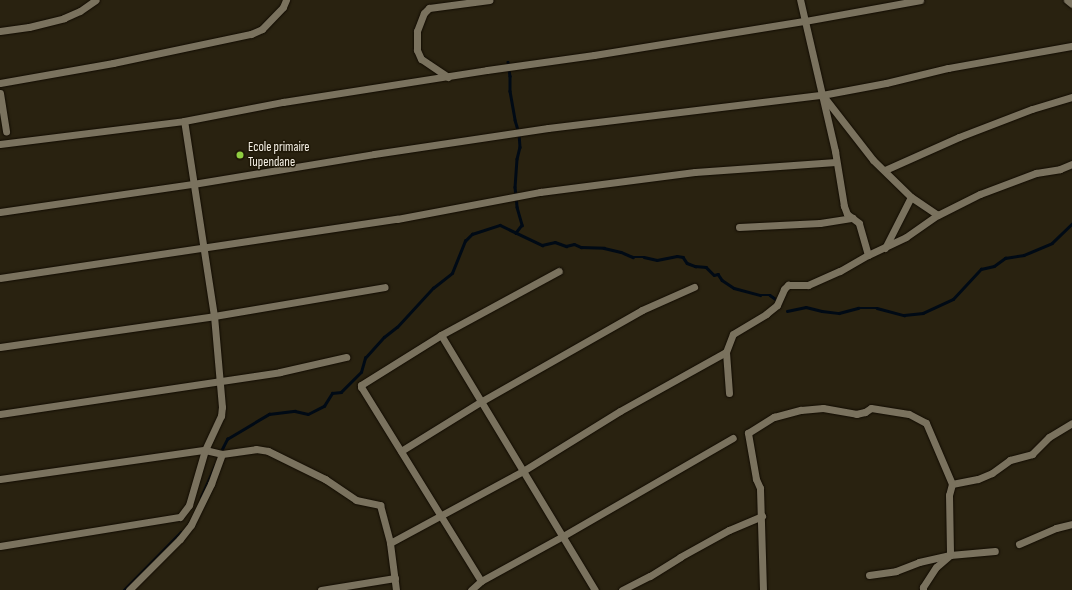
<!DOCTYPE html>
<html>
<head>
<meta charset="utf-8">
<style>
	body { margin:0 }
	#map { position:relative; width:1072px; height:590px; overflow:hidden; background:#292210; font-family:"Sofia Sans Condensed",sans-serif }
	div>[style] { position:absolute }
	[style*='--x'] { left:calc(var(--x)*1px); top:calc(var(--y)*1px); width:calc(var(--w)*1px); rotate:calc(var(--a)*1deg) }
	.stream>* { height:2.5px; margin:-1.25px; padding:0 1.25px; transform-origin:1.25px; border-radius:1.25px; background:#000a15 }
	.roads { filter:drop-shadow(0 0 1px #110b00) drop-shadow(0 0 1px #110b00) }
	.minor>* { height:7px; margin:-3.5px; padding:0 3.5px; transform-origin:3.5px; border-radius:3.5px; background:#7a725e }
	.dots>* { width:11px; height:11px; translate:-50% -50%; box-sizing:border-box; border:2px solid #1f1807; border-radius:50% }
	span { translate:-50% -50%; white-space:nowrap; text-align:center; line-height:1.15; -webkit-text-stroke:3px #1f1807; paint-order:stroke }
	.poi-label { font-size:13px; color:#f6f1e6 }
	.left { translate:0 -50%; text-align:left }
</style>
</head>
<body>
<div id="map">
	<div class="stream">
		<i style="--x:508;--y:62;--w:14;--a:82"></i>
		<i style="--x:510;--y:76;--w:15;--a:90"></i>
		<i style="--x:510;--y:91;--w:29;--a:80"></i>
		<i style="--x:515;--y:120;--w:14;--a:73"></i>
		<i style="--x:519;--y:133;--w:14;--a:86"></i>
		<i style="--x:520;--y:147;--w:12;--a:104"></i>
		<i style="--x:517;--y:159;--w:28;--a:94"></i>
		<i style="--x:515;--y:187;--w:20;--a:84"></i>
		<i style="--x:517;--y:207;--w:19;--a:74"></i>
		<i style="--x:522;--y:225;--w:10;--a:127"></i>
		<i style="--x:787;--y:311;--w:19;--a:-12"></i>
		<i style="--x:806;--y:307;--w:16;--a:14"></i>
		<i style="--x:822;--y:311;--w:17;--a:7"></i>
		<i style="--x:839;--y:313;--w:20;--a:-15"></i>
		<i style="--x:858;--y:308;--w:19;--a:0"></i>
		<i style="--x:877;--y:308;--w:28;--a:15"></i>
		<i style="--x:904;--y:315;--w:19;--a:-6"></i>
		<i style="--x:923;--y:313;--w:33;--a:-25"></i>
		<i style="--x:953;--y:299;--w:41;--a:-47"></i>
		<i style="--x:981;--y:269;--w:13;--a:-13"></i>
		<i style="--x:994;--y:266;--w:14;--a:-36"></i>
		<i style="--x:1005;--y:258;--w:19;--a:-9"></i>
		<i style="--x:1024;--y:255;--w:30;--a:-23"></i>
		<i style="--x:1052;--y:243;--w:28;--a:-44"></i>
		<i style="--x:220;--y:453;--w:16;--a:-63"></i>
		<i style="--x:227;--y:439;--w:49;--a:-30.8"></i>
		<i style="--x:269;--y:414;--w:26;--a:-7"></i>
		<i style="--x:295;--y:411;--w:13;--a:13"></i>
		<i style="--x:308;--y:414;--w:18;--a:-27"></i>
		<i style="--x:324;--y:406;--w:15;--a:-58"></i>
		<i style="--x:332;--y:393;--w:9;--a:-6"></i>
		<i style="--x:341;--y:392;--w:28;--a:-45"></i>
		<i style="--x:361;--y:372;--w:15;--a:-74"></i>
		<i style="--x:365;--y:358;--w:28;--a:-48"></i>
		<i style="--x:384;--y:337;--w:16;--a:-38"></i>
		<i style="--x:397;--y:327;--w:53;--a:-47.3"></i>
		<i style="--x:433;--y:288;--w:24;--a:-38"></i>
		<i style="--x:452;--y:273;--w:35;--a:-68"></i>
		<i style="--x:465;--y:241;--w:10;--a:-45"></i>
		<i style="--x:472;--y:234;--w:29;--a:-18"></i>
		<i style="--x:500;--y:225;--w:47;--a:25.5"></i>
		<i style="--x:542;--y:245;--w:13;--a:-13"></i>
		<i style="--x:555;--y:242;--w:12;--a:20"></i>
		<i style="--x:566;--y:246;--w:8;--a:-14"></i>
		<i style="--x:574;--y:244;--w:8;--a:23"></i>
		<i style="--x:581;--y:247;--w:23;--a:2"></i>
		<i style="--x:604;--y:248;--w:17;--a:13"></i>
		<i style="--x:621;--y:252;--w:13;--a:23"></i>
		<i style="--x:633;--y:257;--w:11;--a:0"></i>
		<i style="--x:644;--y:257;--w:13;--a:13"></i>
		<i style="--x:657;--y:260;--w:20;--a:-11"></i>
		<i style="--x:677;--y:256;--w:6;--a:9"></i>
		<i style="--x:683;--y:257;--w:7;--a:56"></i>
		<i style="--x:687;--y:263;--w:9;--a:21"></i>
		<i style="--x:695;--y:266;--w:11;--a:5"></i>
		<i style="--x:706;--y:267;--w:11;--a:45"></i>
		<i style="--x:714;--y:275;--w:4;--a:-14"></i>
		<i style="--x:718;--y:274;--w:7;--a:56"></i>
		<i style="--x:722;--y:280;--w:14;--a:34"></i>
		<i style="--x:734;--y:288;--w:27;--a:15"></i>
		<i style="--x:760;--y:295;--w:10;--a:0"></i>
		<i style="--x:770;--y:295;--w:9;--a:36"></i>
		<i style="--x:201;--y:497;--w:35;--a:-66"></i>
		<i style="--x:124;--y:590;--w:81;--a:-45.5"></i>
	</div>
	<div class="roads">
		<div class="minor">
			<i style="--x:1067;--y:0;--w:6;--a:39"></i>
			<i style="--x:0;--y:31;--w:29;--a:-8"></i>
			<i style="--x:29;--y:27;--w:36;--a:-14"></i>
			<i style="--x:64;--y:18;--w:17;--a:-24"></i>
			<i style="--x:80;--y:11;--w:19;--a:-35"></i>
			<i style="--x:448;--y:77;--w:32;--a:-146"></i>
			<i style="--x:421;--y:59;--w:10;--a:-114"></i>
			<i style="--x:417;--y:50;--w:19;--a:-90"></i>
			<i style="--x:417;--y:31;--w:19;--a:-69"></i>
			<i style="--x:424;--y:13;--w:7;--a:-45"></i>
			<i style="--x:429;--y:8;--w:61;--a:-7.6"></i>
			<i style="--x:0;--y:83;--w:115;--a:-10"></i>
			<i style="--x:113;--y:63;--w:141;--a:-11.9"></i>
			<i style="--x:251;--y:34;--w:12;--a:-24"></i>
			<i style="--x:262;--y:29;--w:30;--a:-46"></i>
			<i style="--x:283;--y:7;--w:8;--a:-67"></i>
			<i style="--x:0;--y:93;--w:39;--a:81"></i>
			<i style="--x:824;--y:97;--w:80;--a:52.1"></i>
			<i style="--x:873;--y:160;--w:53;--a:44.2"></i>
			<i style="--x:911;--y:197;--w:32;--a:34"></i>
			<i style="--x:0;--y:144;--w:185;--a:-7.1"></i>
			<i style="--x:885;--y:170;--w:81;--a:-24"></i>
			<i style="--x:959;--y:137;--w:78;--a:-21"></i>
			<i style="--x:1032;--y:109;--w:42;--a:-16.7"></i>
			<i style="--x:0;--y:212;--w:195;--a:-8.3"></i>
			<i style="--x:193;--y:184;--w:183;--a:-9.4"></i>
			<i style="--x:374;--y:154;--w:176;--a:-8.5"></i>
			<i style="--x:548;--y:128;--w:276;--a:-6.9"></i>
			<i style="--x:822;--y:95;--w:65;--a:-10.6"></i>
			<i style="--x:886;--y:83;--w:64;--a:-13.6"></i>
			<i style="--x:948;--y:68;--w:126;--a:-10.1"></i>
			<i style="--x:739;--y:227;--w:81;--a:-2.8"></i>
			<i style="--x:820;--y:223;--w:33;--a:-9"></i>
			<i style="--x:885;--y:248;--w:57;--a:-63"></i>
			<i style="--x:868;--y:255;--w:33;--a:-106"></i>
			<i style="--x:859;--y:223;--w:15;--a:-143"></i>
			<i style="--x:847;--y:214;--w:9;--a:-111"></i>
			<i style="--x:844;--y:206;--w:56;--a:-99.3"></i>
			<i style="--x:835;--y:151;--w:133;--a:-103"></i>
			<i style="--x:805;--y:21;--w:117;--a:-10.3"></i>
			<i style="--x:0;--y:278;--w:401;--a:-8.5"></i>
			<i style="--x:397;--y:219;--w:146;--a:-10.7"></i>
			<i style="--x:540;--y:192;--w:156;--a:-7.4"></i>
			<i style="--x:695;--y:172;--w:141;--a:-4.1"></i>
			<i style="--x:441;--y:335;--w:298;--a:58.9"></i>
			<i style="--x:0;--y:347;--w:216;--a:-8.2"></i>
			<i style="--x:214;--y:316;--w:173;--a:-9.6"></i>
			<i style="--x:726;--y:352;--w:41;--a:85.8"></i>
			<i style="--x:0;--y:414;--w:283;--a:-8.5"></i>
			<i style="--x:280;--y:372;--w:68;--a:-12.8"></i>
			<i style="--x:401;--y:451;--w:95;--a:-31.7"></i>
			<i style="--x:482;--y:401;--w:184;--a:-29.6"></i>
			<i style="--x:642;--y:310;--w:57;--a:-23.9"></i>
			<i style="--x:0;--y:479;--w:207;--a:-8.1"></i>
			<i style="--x:205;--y:450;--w:17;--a:13"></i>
			<i style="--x:222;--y:454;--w:34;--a:-8"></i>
			<i style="--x:256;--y:449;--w:12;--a:9"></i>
			<i style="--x:268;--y:451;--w:64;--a:26.2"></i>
			<i style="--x:325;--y:479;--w:37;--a:34"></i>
			<i style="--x:356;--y:500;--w:25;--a:12"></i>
			<i style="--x:380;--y:505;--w:39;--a:75"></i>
			<i style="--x:952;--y:484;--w:26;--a:-11"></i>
			<i style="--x:978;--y:479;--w:15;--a:-23"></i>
			<i style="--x:992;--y:473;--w:22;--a:-36"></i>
			<i style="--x:1010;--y:460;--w:23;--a:-15"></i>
			<i style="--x:1032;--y:454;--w:24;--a:-45"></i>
			<i style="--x:1049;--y:437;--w:27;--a:-31"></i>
			<i style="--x:1019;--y:544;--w:40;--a:-23.4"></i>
			<i style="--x:1056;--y:528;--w:16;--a:-14"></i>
			<i style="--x:0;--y:546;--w:182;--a:-9.2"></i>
			<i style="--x:180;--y:517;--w:15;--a:-53"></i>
			<i style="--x:189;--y:505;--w:57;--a:-73.8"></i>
			<i style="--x:205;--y:450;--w:38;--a:-65"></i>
			<i style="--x:221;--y:416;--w:9;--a:-84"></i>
			<i style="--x:222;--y:407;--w:91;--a:-95"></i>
			<i style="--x:214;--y:316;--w:197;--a:-98.7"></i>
			<i style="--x:184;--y:121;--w:101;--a:-10.9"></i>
			<i style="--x:283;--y:102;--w:206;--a:-8.9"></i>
			<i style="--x:487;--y:70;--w:108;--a:-8"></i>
			<i style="--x:594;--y:55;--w:214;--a:-9.2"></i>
			<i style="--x:805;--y:21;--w:22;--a:-103"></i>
			<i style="--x:869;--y:575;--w:27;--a:-8"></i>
			<i style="--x:896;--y:571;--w:25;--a:-21"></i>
			<i style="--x:919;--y:562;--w:32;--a:-13"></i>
			<i style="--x:950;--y:555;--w:45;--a:-5.1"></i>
			<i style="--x:481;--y:581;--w:228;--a:-121.7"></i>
			<i style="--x:361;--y:387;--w:2;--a:-90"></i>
			<i style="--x:361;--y:385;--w:94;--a:-32"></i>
			<i style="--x:441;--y:335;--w:134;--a:-28.5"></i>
			<i style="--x:129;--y:590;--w:72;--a:-45"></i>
			<i style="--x:180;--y:539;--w:18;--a:-52"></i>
			<i style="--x:191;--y:525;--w:46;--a:-64"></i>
			<i style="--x:211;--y:484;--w:32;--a:-70"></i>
			<i style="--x:321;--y:590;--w:75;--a:-9.2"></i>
			<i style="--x:396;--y:590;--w:47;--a:-97.3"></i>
			<i style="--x:390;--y:543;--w:151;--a:-28.4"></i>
			<i style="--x:523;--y:471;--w:114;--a:-31.7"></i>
			<i style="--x:620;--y:411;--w:121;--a:-29.1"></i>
			<i style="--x:726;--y:352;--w:19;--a:-69"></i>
			<i style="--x:733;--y:334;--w:39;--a:-31"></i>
			<i style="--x:766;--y:314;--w:14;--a:-39"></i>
			<i style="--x:777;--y:305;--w:17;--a:-66"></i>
			<i style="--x:784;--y:289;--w:6;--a:-45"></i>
			<i style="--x:788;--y:285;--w:20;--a:0"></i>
			<i style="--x:808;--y:285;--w:35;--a:-24"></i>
			<i style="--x:840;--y:271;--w:32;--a:-30"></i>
			<i style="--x:868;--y:255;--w:42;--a:-25.3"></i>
			<i style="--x:906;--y:237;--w:39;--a:-35"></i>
			<i style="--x:938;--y:215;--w:47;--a:-26.6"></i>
			<i style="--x:980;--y:194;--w:60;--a:-20.6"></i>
			<i style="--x:1036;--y:173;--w:24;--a:-9"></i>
			<i style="--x:1060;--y:169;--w:13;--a:-23"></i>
			<i style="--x:471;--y:590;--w:13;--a:-42"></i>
			<i style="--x:481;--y:581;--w:94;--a:-28.8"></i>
			<i style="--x:563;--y:536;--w:196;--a:-30"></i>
			<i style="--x:622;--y:590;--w:31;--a:-27"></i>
			<i style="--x:650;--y:576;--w:36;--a:-32"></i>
			<i style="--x:680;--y:557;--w:56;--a:-28.9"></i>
			<i style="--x:729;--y:530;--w:36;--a:-23"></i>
			<i style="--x:763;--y:590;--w:102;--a:-91.7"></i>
			<i style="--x:760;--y:488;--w:10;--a:-114"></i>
			<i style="--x:756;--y:479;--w:47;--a:-99.9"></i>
			<i style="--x:748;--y:433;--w:31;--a:-32"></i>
			<i style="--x:774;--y:417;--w:28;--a:-15"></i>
			<i style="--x:801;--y:410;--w:22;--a:-5"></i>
			<i style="--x:823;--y:408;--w:34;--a:10"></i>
			<i style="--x:856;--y:414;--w:9;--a:-13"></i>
			<i style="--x:865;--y:412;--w:7;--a:-34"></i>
			<i style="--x:871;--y:408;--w:38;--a:9"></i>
			<i style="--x:909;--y:414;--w:19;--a:28"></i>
			<i style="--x:926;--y:423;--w:66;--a:66.9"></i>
			<i style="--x:952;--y:484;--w:11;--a:105"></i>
			<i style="--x:949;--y:495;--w:60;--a:89"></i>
			<i style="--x:950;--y:555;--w:18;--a:139"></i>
			<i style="--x:936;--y:567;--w:24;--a:123"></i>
			<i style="--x:923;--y:587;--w:3;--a:90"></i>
		</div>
	</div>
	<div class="dots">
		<i style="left:240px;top:155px;background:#8fcd41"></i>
	</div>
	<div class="poi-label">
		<span class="left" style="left:248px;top:155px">Ecole primaire<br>Tupendane</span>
	</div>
</div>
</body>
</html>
